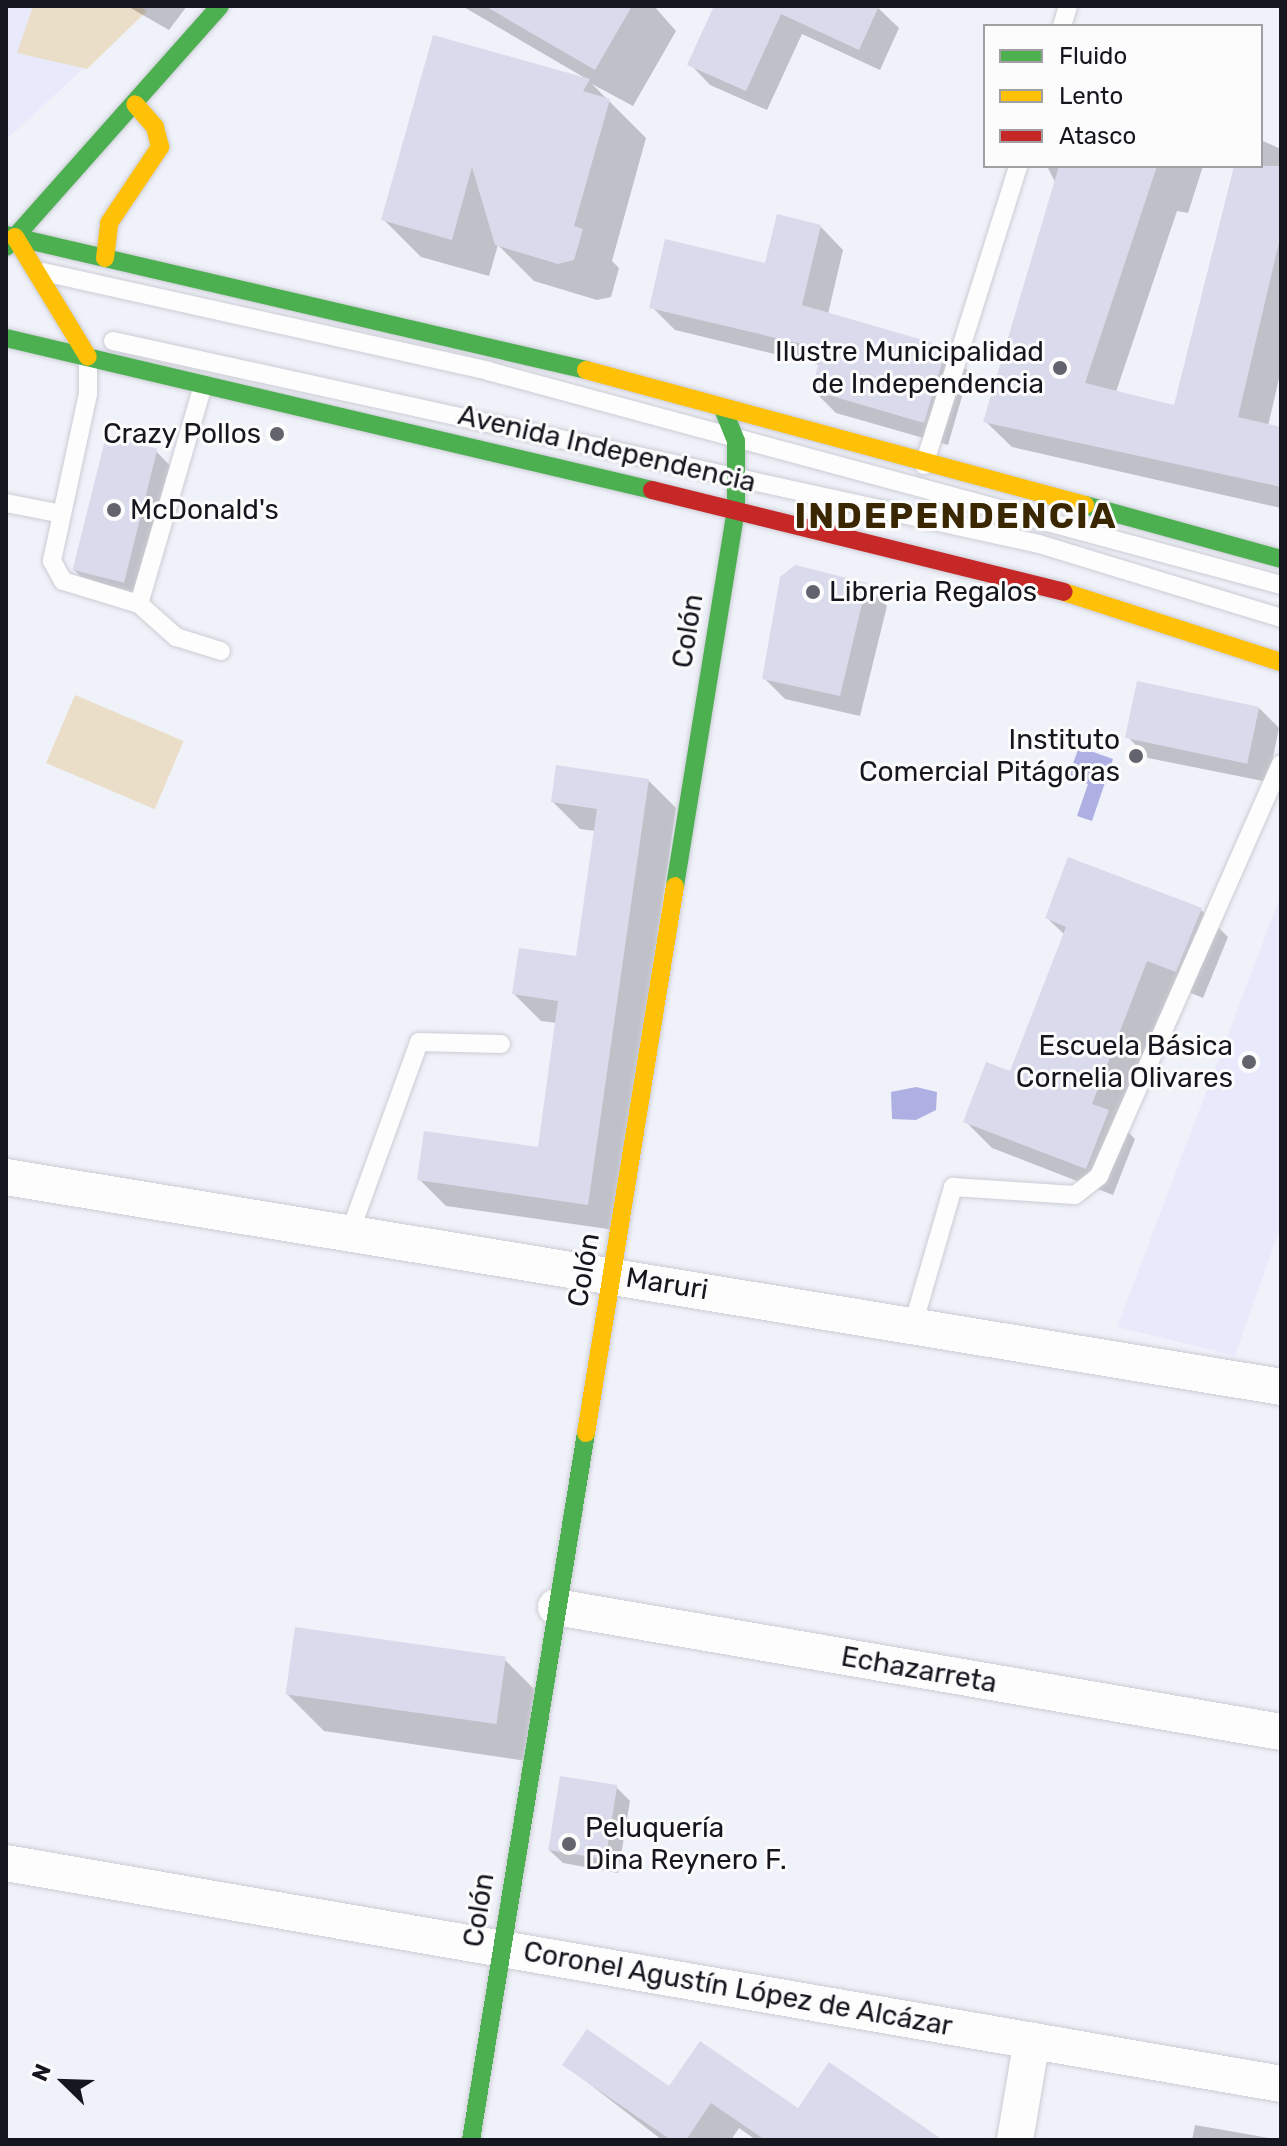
<!DOCTYPE html>
<html>
<head>
<meta charset="utf-8">
<style>
	body { margin:0 }
	#map { position:relative; width:1287px; height:2146px; overflow:hidden; background:#f0f2fa; font-family:Rubik,sans-serif }
	div>[style] { position:absolute }
	[style*='--x'] { left:calc(var(--x)*1px); top:calc(var(--y)*1px); width:calc(var(--w)*1px); rotate:calc(var(--a)*1deg) }
	.built>* { inset:0; background:#e8eafc }
	.green>* { inset:0; background:#ebdec9; transform-origin:0 0 }
	.water>* { inset:0; background:#aeb0e4 }
	.shadow>* { inset:0; background:#0003 }
	.building>* { inset:0; background:#d9daec; transform-origin:0 0 }
	.roads { filter:drop-shadow(0 0 2px #cbccd4) drop-shadow(0 0 2px #cbccd4) }
	.lane>* { height:18px; margin:-9px; padding:0 9px; transform-origin:9px; border-radius:9px; background:#fdfdfe }
	.street>* { height:36px; margin:-18px; padding:0 18px; transform-origin:18px; border-radius:18px; background:#fdfdfe }
	.fast>* { height:18px; margin:-9px; padding:0 9px; transform-origin:9px; border-radius:9px; background:#4caf50 }
	.slow>* { height:18px; margin:-9px; padding:0 9px; transform-origin:9px; border-radius:9px; background:#ffc107 }
	.jam>* { height:18px; margin:-9px; padding:0 9px; transform-origin:9px; border-radius:9px; background:#c62828 }
	.dots>* { width:22px; height:22px; translate:-50% -50%; box-sizing:border-box; border:4px solid #fcfcfc; border-radius:50% }
	span { translate:-50% -50%; white-space:nowrap; text-align:center; line-height:1.15; -webkit-text-stroke:6px #fcfcfc; paint-order:stroke }
	.poi-label { font-size:28px; color:#16161f }
	.right { translate:-100% -50%; text-align:right }
	.left { translate:0 -50%; text-align:left }
	.street-label { font-size:28px; color:#16161f }
	.district-label { font-size:36px; color:#3a2600; font-weight:700; letter-spacing:2px }
	.frame { position:absolute; inset:0; border:8px solid #16161f; pointer-events:none }
	.legend { position:absolute; left:983px; top:24px; width:280px; height:144px; box-sizing:border-box; background:#fcfcfc; border:2px solid #a0a0a4; margin:0; padding:10px 14px; list-style:none; font-size:24px; color:#16161f }
	.legend li { display:flex; align-items:center; gap:16px; height:40px }
	.legend b { width:40px; border:2px solid #a0a0a4 }
	.north { position:absolute; left:24px; top:2042px; width:80px; height:80px; -webkit-text-stroke:6px #fcfcfc; paint-order:stroke; rotate:293deg; font-size:22px; font-weight:700; line-height:32px; text-align:center; color:#16161f }
	.north::after { content:''; display:block; margin:auto; width:28px; height:36px; background:#16161f; clip-path:polygon(50% 0,100% 100%,50% 72%,0 100%) }
</style>
</head>
<body>
<div id="map">
	<div class="built">
		<i style="clip-path:polygon(6px 6px,151px 6px,6px 140px)"></i>
		<i style="clip-path:polygon(1280px 897px,1281px 1226px,1235px 1356px,1117px 1327px)"></i>
	</div>
	<div class="green">
		<i style="clip-path:polygon(33px 6px,139px 6px,147px 11px,87px 69px,17px 53px)"></i>
		<i style="left:75px;top:695px;width:118px;height:74px;rotate:23deg"></i>
	</div>
	<div class="water">
		<i style="clip-path:polygon(1079px 747px,1113px 759px,1092px 821px,1077px 816px,1088px 784px,1068px 777px)"></i>
		<i style="clip-path:polygon(916px 1087px,937px 1092px,936px 1110px,916px 1120px,892px 1119px,891px 1092px)"></i>
	</div>
	<div class="shadow">
		<i style="clip-path:polygon(127px 6px,187px 6px,169px 30px)"></i>
		<i style="clip-path:polygon(462px 6px,654px 6px,676px 31px,633px 106px,592px 84px,646px 138px,612px 261px,619px 268px,611px 297px,597px 300px,534px 281px,498px 245px,489px 276px,421px 257px,383px 219px,585px 78px)"></i>
		<i style="clip-path:polygon(716px 6px,876px 6px,899px 28px,880px 70px,802px 34px,767px 110px,710px 85px,690px 64px)"></i>
		<i style="clip-path:polygon(1261px 140px,1281px 149px,1281px 370px,1268px 426px,1281px 429px,1281px 508px,1012px 447px,985px 421px,1056px 184px,1047px 166px,1203px 166px,1188px 213px,1177px 211px,1116px 392px,1176px 407px,1236px 166px,1261px 166px)"></i>
		<i style="clip-path:polygon(820px 226px,843px 250px,828px 314px,946px 349px,969px 372px,948px 445px,836px 413px,813px 390px,820px 365px,675px 330px,652px 307px,767px 266px)"></i>
		<i style="clip-path:polygon(156px 451px,176px 472px,142px 603px,94px 590px,73px 569px)"></i>
		<i style="clip-path:polygon(866px 585px,887px 606px,860px 716px,785px 699px,765px 679px)"></i>
		<i style="clip-path:polygon(1258px 707px,1279px 728px,1268px 782px,1148px 758px,1128px 737px)"></i>
		<i style="clip-path:polygon(649px 781px,676px 808px,615px 1230px,446px 1206px,419px 1179px,539px 1149px,557px 1023px,541px 1021px,514px 994px,578px 958px,596px 831px,580px 829px,553px 802px)"></i>
		<i style="clip-path:polygon(1201px 910px,1228px 937px,1203px 998px,1174px 986px,1121px 1125px,1135px 1139px,1113px 1195px,992px 1148px,965px 1121px,1012px 1074px,1065px 935px,1047px 918px)"></i>
		<i style="clip-path:polygon(505px 1660px,543px 1698px,533px 1762px,324px 1731px,287px 1694px)"></i>
		<i style="clip-path:polygon(616px 1787px,630px 1801px,618px 1873px,563px 1863px,549px 1850px)"></i>
		<i style="clip-path:polygon(565px 2065px,669px 2089px,939px 2140px,756px 2140px,739px 2128px,731px 2140px,662px 2140px)"></i>
		<i style="clip-path:polygon(1195px 2125px,1281px 2140px,1192px 2140px)"></i>
	</div>
	<div class="building">
		<i style="clip-path:polygon(485px 6px,632px 6px,595px 70px)"></i>
		<i style="clip-path:polygon(714px 6px,879px 6px,859px 50px,781px 14px,746px 91px,687px 65px)"></i>
		<i style="clip-path:polygon(433px 35px,590px 79px,583px 91px,610px 99px,574px 226px,583px 229px,574px 260px,558px 264px,495px 245px,472px 167px,452px 240px,381px 220px)"></i>
		<i style="clip-path:polygon(1059px 166px,1157px 166px,1085px 383px,1174px 405px,1234px 166px,1281px 166px,1281px 234px,1238px 417px,1281px 427px,1281px 487px,983px 422px)"></i>
		<i style="clip-path:polygon(777px 214px,821px 225px,802px 305px,947px 347px,924px 423px,811px 390px,823px 349px,649px 308px,665px 239px,765px 263px)"></i>
		<i style="left:106px;top:436px;width:53px;height:138px;rotate:14deg"></i>
		<i style="clip-path:polygon(795px 565px,867px 583px,840px 696px,762px 679px,780px 577px)"></i>
		<i style="left:1137px;top:681px;width:125px;height:58px;rotate:12deg"></i>
		<i style="clip-path:polygon(556px 765px,649px 779px,588px 1205px,417px 1180px,424px 1131px,538px 1147px,558px 1001px,512px 994px,519px 948px,576px 956px,597px 809px,551px 802px)"></i>
		<i style="clip-path:polygon(1068px 857px,1202px 908px,1176px 972px,1147px 961px,1092px 1104px,1109px 1110px,1086px 1169px,963px 1122px,986px 1062px,1010px 1071px,1066px 927px,1045px 918px)"></i>
		<i style="left:295px;top:1627px;width:213px;height:68px;rotate:8deg"></i>
		<i style="left:560px;top:1776px;width:58px;height:75px;rotate:9deg"></i>
		<i style="clip-path:polygon(587px 2029px,669px 2086px,700px 2041px,798px 2108px,829px 2062px,943px 2140px,765px 2140px,711px 2103px,686px 2140px,671px 2140px,562px 2065px)"></i>
	</div>
	<div class="roads">
		<div class="lane">
			<i style="--x:1062;--y:26;--w:21;--a:-73"></i>
			<i style="--x:43;--y:272;--w:456;--a:12.5"></i>
			<i style="--x:488;--y:371;--w:821;--a:15.1"></i>
			<i style="--x:113;--y:341;--w:948;--a:12.36"></i>
			<i style="--x:1039;--y:544;--w:253;--a:17"></i>
			<i style="--x:88;--y:357;--w:37;--a:90"></i>
			<i style="--x:88;--y:394;--w:171;--a:102.2"></i>
			<i style="--x:52;--y:561;--w:23;--a:61"></i>
			<i style="--x:63;--y:581;--w:79;--a:16.8"></i>
			<i style="--x:139;--y:604;--w:50;--a:41.7"></i>
			<i style="--x:176;--y:637;--w:47;--a:17.3"></i>
			<i style="--x:924;--y:465;--w:313;--a:-72.5"></i>
			<i style="--x:6;--y:503;--w:52;--a:11.1"></i>
			<i style="--x:139;--y:604;--w:228;--a:-73.7"></i>
			<i style="--x:350;--y:1232;--w:202;--a:-70"></i>
			<i style="--x:419;--y:1042;--w:82;--a:1.4"></i>
			<i style="--x:913;--y:1325;--w:144;--a:-73.8"></i>
			<i style="--x:953;--y:1187;--w:122;--a:3.8"></i>
			<i style="--x:1075;--y:1195;--w:31;--a:-38"></i>
			<i style="--x:1099;--y:1176;--w:450;--a:-66.2"></i>
		</div>
		<div class="street">
			<i style="--x:6;--y:1177;--w:1292;--a:9.35"></i>
			<i style="--x:556;--y:1607;--w:736;--a:9.78"></i>
			<i style="--x:6;--y:1863;--w:1294;--a:9.83"></i>
			<i style="--x:1015;--y:2140;--w:101;--a:-80.4"></i>
		</div>
		<div class="fast">
			<i style="--x:6;--y:235;--w:596;--a:13.1"></i>
			<i style="--x:6;--y:247;--w:322;--a:-48.4"></i>
			<i style="--x:6;--y:338;--w:664;--a:13.24"></i>
			<i style="--x:1085;--y:505;--w:203;--a:15.4"></i>
			<i style="--x:675;--y:886;--w:383;--a:-80.8"></i>
			<i style="--x:736;--y:508;--w:67;--a:-90"></i>
			<i style="--x:736;--y:441;--w:32;--a:-112"></i>
			<i style="--x:471;--y:2140;--w:716;--a:-80.76"></i>
		</div>
		<div class="slow">
			<i style="--x:15;--y:237;--w:140;--a:58.7"></i>
			<i style="--x:105;--y:258;--w:35;--a:-83"></i>
			<i style="--x:109;--y:223;--w:92;--a:-56.1"></i>
			<i style="--x:160;--y:147;--w:21;--a:-104"></i>
			<i style="--x:155;--y:127;--w:30;--a:-131"></i>
			<i style="--x:586;--y:370;--w:517;--a:15.14"></i>
			<i style="--x:1064;--y:592;--w:228;--a:17.9"></i>
			<i style="--x:586;--y:1433;--w:554;--a:-80.76"></i>
		</div>
		<div class="jam">
			<i style="--x:652;--y:490;--w:424;--a:13.9"></i>
		</div>
	</div>
	<div class="dots">
		<i style="left:1060px;top:368px;background:#62636c"></i>
		<i style="left:277px;top:434px;background:#62636c"></i>
		<i style="left:114px;top:510px;background:#62636c"></i>
		<i style="left:813px;top:592px;background:#62636c"></i>
		<i style="left:1136px;top:756px;background:#62636c"></i>
		<i style="left:1249px;top:1062px;background:#62636c"></i>
		<i style="left:569px;top:1844px;background:#62636c"></i>
	</div>
	<div class="poi-label">
		<span class="right" style="left:1044px;top:368px">Ilustre Municipalidad<br>de Independencia</span>
		<span class="right" style="left:261px;top:434px">Crazy Pollos</span>
		<span class="left" style="left:130px;top:510px">McDonald's</span>
		<span class="left" style="left:829px;top:592px">Libreria Regalos</span>
		<span class="right" style="left:1120px;top:756px">Instituto<br>Comercial Pitágoras</span>
		<span class="right" style="left:1233px;top:1062px">Escuela Básica<br>Cornelia Olivares</span>
		<span class="left" style="left:585px;top:1844px">Peluquería<br>Dina Reynero F.</span>
	</div>
	<div class="street-label">
		<span style="left:607px;top:449px;rotate:13deg">Avenida Independencia</span>
		<span style="left:688px;top:631px;rotate:-81deg">Colón</span>
		<span style="left:584px;top:1270px;rotate:-80deg">Colón</span>
		<span style="left:667px;top:1284px;rotate:9deg">Maruri</span>
		<span style="left:919px;top:1670px;rotate:10deg">Echazarreta</span>
		<span style="left:479px;top:1910px;rotate:-81deg">Colón</span>
		<span style="left:738px;top:1989px;rotate:10deg">Coronel Agustín López de Alcázar</span>
	</div>
	<div class="district-label">
		<span style="left:956px;top:516px">INDEPENDENCIA</span>
	</div>
	<div class="frame"></div>
	<ul class="legend">
	<li><b style="height:10px;background:#4caf50"></b>Fluido</li>
	<li><b style="height:10px;background:#ffc107"></b>Lento</li>
	<li><b style="height:10px;background:#c62828"></b>Atasco</li>
	</ul>
	<div class="north">N</div>
</div>
</body>
</html>
